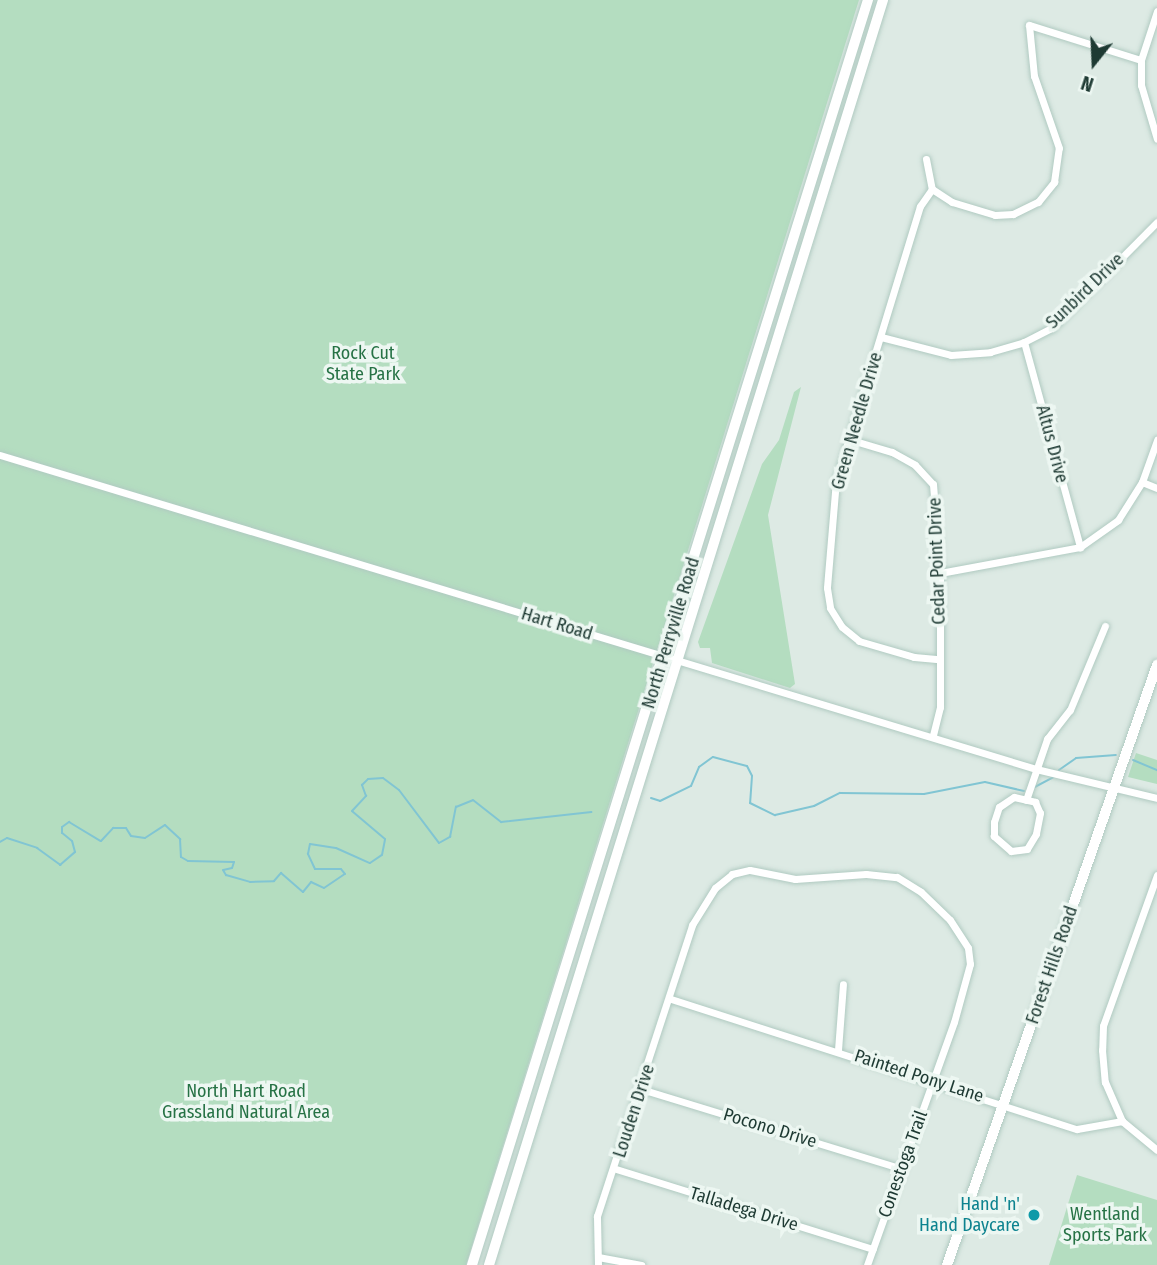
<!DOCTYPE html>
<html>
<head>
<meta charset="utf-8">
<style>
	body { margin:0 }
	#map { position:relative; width:1157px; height:1265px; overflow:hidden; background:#ddeae4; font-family:"Fira Sans Condensed",sans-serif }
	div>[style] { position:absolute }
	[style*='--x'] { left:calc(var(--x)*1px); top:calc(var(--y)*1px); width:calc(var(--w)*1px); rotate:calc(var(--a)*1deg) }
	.green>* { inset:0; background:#b4ddc0 }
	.stream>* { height:2px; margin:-1px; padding:0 1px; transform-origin:1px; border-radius:1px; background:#81c5d3 }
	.roads { filter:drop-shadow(0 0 2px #b0cac1) drop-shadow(0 0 2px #b0cac1) }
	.minor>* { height:7px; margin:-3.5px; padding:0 3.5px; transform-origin:3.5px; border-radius:3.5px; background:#fff }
	.tertiary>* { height:10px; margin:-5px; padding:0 5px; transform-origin:5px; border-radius:5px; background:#fff }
	.secondary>* { height:10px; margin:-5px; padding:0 5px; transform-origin:5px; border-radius:5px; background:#fff }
	.dots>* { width:19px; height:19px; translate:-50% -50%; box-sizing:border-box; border:4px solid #edf7f2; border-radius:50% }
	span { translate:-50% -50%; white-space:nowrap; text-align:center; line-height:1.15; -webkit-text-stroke:7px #edf7f2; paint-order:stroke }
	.street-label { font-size:18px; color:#1e3a33 }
	.park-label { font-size:18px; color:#267245 }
	.culture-label { font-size:18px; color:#0d838f }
	.right { translate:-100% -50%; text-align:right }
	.north { position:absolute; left:1059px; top:28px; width:70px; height:70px; -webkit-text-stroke:5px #edf7f2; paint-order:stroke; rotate:198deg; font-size:19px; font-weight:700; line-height:28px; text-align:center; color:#1e3a33 }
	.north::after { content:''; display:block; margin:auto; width:24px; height:32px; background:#1e3a33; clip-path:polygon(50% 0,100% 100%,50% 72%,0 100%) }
</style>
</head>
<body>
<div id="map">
	<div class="green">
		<i style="clip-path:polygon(0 0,859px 0,466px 1265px,0 1265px)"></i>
		<i style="clip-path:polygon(801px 387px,768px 515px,795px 684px,790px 688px,712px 663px,710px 648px,700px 648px,698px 642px,762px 464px,779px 440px,794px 392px)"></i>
		<i style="clip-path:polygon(1136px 753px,1157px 760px,1157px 784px,1128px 777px)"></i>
		<i style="clip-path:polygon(1077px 1175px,1157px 1200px,1157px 1265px,1049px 1265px)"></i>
	</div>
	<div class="stream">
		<i style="--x:1133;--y:760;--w:26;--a:23"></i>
		<i style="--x:1059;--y:770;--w:21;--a:-35"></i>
		<i style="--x:1076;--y:758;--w:40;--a:-4.3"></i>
		<i style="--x:1031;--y:789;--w:26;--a:-28"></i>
		<i style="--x:651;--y:798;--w:9;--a:18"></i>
		<i style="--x:660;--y:801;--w:34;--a:-26"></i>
		<i style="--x:691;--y:786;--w:21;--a:-67"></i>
		<i style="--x:699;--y:767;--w:17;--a:-36"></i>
		<i style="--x:713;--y:757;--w:35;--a:15"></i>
		<i style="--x:747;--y:766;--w:11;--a:63"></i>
		<i style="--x:752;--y:776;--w:27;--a:94"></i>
		<i style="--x:750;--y:803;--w:28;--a:26"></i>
		<i style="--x:775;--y:815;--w:40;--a:-13"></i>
		<i style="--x:814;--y:806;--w:29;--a:-27"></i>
		<i style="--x:840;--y:793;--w:84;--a:0.7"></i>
		<i style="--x:924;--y:794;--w:62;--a:-11.1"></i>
		<i style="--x:985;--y:782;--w:40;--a:13"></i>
		<i style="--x:0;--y:842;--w:8;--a:-30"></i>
		<i style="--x:7;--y:838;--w:32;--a:18"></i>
		<i style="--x:37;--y:848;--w:29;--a:36"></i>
		<i style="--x:60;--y:865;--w:20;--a:-41"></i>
		<i style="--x:75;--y:852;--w:11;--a:-105"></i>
		<i style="--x:72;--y:841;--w:13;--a:-141"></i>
		<i style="--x:62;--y:833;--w:6;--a:-90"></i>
		<i style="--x:62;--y:827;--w:9;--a:-36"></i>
		<i style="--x:69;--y:822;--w:37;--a:31"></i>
		<i style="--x:101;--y:841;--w:18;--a:-47"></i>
		<i style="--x:113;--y:828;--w:13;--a:0"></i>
		<i style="--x:126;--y:828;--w:9;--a:58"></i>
		<i style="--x:131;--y:836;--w:14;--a:8"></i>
		<i style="--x:145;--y:838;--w:24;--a:-33"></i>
		<i style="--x:165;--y:825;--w:21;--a:43"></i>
		<i style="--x:180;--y:839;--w:18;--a:87"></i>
		<i style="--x:181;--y:857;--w:8;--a:30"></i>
		<i style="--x:188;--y:861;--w:46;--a:1.2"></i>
		<i style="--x:234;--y:862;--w:6;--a:108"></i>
		<i style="--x:232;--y:868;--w:9;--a:167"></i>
		<i style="--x:223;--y:870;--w:6;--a:59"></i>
		<i style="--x:226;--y:875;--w:25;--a:16"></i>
		<i style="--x:250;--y:882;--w:24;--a:-2"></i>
		<i style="--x:274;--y:881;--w:11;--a:-49"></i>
		<i style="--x:281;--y:873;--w:29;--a:41"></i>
		<i style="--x:303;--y:892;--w:13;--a:-51"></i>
		<i style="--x:311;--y:882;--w:14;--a:25"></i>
		<i style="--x:324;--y:888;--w:25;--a:-34"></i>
		<i style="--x:345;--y:874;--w:6;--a:-129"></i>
		<i style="--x:341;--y:869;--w:26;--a:180"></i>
		<i style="--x:315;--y:869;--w:17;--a:-115"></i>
		<i style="--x:308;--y:854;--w:10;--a:-79"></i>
		<i style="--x:310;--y:844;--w:26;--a:9"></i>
		<i style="--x:336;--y:848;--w:37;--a:24"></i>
		<i style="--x:370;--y:863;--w:14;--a:-34"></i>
		<i style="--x:382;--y:855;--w:16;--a:-79"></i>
		<i style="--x:385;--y:839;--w:43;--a:-139.7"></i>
		<i style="--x:352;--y:811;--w:21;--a:-47"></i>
		<i style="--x:366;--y:796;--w:12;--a:-110"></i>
		<i style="--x:362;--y:785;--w:8;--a:-45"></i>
		<i style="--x:368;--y:779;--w:15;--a:-4"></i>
		<i style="--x:383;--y:778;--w:20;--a:37"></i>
		<i style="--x:399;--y:790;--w:66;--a:53"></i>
		<i style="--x:439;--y:843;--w:13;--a:-29"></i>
		<i style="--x:450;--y:837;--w:31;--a:-79"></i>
		<i style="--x:456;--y:807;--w:18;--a:-22"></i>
		<i style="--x:473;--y:800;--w:36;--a:38"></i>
		<i style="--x:501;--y:822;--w:91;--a:-6.3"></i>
	</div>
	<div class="roads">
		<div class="minor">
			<i style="--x:1157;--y:11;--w:52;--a:108.1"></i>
			<i style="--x:1141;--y:60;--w:25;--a:90"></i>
			<i style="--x:1141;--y:85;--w:56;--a:73.5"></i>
			<i style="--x:926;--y:159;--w:31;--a:79"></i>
			<i style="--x:932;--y:189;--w:21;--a:125"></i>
			<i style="--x:920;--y:206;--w:287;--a:107"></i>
			<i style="--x:836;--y:480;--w:108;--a:94.8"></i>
			<i style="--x:827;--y:588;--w:20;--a:81"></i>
			<i style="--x:830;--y:608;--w:22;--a:58"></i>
			<i style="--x:842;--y:627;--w:22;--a:39"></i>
			<i style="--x:859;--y:641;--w:57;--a:16.2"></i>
			<i style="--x:914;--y:657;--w:25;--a:5"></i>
			<i style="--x:932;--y:189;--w:24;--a:33"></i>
			<i style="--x:952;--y:202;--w:45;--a:16.8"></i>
			<i style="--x:995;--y:215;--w:18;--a:-3"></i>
			<i style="--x:1013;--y:214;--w:28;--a:-26"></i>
			<i style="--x:1038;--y:202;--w:26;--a:-51"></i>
			<i style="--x:1054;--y:182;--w:34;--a:-82"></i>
			<i style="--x:1059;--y:148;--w:76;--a:-109.1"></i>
			<i style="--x:1034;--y:76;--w:51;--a:-95.6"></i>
			<i style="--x:1029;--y:25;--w:117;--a:17.4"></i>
			<i style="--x:881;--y:337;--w:72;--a:14.4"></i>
			<i style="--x:951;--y:355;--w:39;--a:-4"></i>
			<i style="--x:990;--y:352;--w:35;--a:-16"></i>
			<i style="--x:1024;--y:342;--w:31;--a:-27"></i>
			<i style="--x:1052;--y:328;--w:149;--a:-45.3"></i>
			<i style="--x:1024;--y:342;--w:213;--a:74.7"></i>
			<i style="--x:848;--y:439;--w:46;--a:16.5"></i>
			<i style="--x:892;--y:452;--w:26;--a:29"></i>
			<i style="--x:915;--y:465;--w:26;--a:47"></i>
			<i style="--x:933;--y:484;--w:89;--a:85.5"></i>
			<i style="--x:940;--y:573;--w:134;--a:90"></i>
			<i style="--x:940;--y:707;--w:30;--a:104"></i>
			<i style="--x:0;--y:455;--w:1083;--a:16.86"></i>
			<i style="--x:1036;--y:769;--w:124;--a:13.5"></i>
			<i style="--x:1142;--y:482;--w:16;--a:22"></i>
			<i style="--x:940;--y:573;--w:142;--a:-10.5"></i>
			<i style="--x:1080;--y:547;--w:47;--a:-35.4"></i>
			<i style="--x:1118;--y:520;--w:45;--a:-57.7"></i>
			<i style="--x:1142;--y:482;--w:45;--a:-70.3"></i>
			<i style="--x:1014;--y:797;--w:22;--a:13"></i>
			<i style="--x:1035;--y:802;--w:12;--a:66"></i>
			<i style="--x:1040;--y:813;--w:21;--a:101"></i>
			<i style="--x:1036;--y:834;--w:17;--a:121"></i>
			<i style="--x:1027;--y:849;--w:16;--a:173"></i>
			<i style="--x:1011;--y:851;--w:23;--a:-139"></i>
			<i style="--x:994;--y:836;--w:14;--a:-90"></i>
			<i style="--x:994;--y:822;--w:16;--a:-72"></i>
			<i style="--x:999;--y:807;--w:18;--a:-34"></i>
			<i style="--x:1026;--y:800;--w:65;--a:-71"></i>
			<i style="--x:1047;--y:739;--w:37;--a:-52"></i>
			<i style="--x:1070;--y:710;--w:91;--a:-67.4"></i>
			<i style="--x:1157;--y:875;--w:160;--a:109.7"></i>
			<i style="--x:1103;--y:1026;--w:24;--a:92"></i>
			<i style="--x:1102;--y:1050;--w:32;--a:85"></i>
			<i style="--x:1105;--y:1082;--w:43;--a:66.4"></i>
			<i style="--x:1122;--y:1121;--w:45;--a:39.6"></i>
			<i style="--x:671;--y:999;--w:426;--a:17.8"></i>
			<i style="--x:1077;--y:1129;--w:46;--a:-10.1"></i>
			<i style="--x:838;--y:1050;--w:66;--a:-85.7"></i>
			<i style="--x:641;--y:1089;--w:271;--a:17"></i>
			<i style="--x:616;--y:1169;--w:269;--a:17.3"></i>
			<i style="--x:598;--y:1257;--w:44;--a:10.5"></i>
			<i style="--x:598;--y:1265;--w:49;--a:-91.2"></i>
			<i style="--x:597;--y:1216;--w:306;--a:-71.9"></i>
			<i style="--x:692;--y:925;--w:44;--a:-58.1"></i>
			<i style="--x:715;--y:888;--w:22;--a:-39"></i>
			<i style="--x:732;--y:874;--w:18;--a:-13"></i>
			<i style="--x:750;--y:870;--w:46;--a:11.3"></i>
			<i style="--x:795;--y:879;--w:71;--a:-4"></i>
			<i style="--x:866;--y:874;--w:31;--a:6"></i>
			<i style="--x:897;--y:877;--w:28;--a:32"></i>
			<i style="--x:921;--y:892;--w:40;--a:44"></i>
			<i style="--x:950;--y:920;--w:33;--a:57"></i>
			<i style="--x:968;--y:948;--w:16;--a:83"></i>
			<i style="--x:970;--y:964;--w:60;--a:105.4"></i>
			<i style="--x:954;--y:1022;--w:258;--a:109.7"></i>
		</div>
		<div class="tertiary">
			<i style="--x:947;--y:1265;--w:636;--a:-70.71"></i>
		</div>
		<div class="secondary">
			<i style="--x:472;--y:1265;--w:1326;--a:-72.62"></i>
			<i style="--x:489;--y:1265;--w:1325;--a:-72.7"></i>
		</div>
	</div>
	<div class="dots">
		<i style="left:1034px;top:1215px;background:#0f9aa8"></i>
	</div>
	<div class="street-label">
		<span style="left:1085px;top:291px;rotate:-44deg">Sunbird Drive</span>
		<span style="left:857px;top:421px;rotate:-74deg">Green Needle Drive</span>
		<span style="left:1052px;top:444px;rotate:75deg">Altus Drive</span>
		<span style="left:937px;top:561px;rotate:-92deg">Cedar Point Drive</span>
		<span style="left:557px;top:624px;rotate:17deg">Hart Road</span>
		<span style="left:671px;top:633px;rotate:-73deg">North Perryville Road</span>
		<span style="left:1052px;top:965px;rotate:-71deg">Forest Hills Road</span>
		<span style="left:919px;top:1076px;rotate:18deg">Painted Pony Lane</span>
		<span style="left:634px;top:1111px;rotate:-72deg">Louden Drive</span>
		<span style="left:770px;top:1128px;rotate:17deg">Pocono Drive</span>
		<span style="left:903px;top:1164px;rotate:-70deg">Conestoga Trail</span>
		<span style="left:744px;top:1209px;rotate:17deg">Talladega Drive</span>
	</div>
	<div class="park-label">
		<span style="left:363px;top:364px">Rock Cut<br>State Park</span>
		<span style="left:246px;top:1102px">North Hart Road<br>Grassland Natural Area</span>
		<span style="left:1105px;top:1225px">Wentland<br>Sports Park</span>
	</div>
	<div class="culture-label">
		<span class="right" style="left:1020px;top:1215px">Hand 'n'<br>Hand Daycare</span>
	</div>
	<div class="north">N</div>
</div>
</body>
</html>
